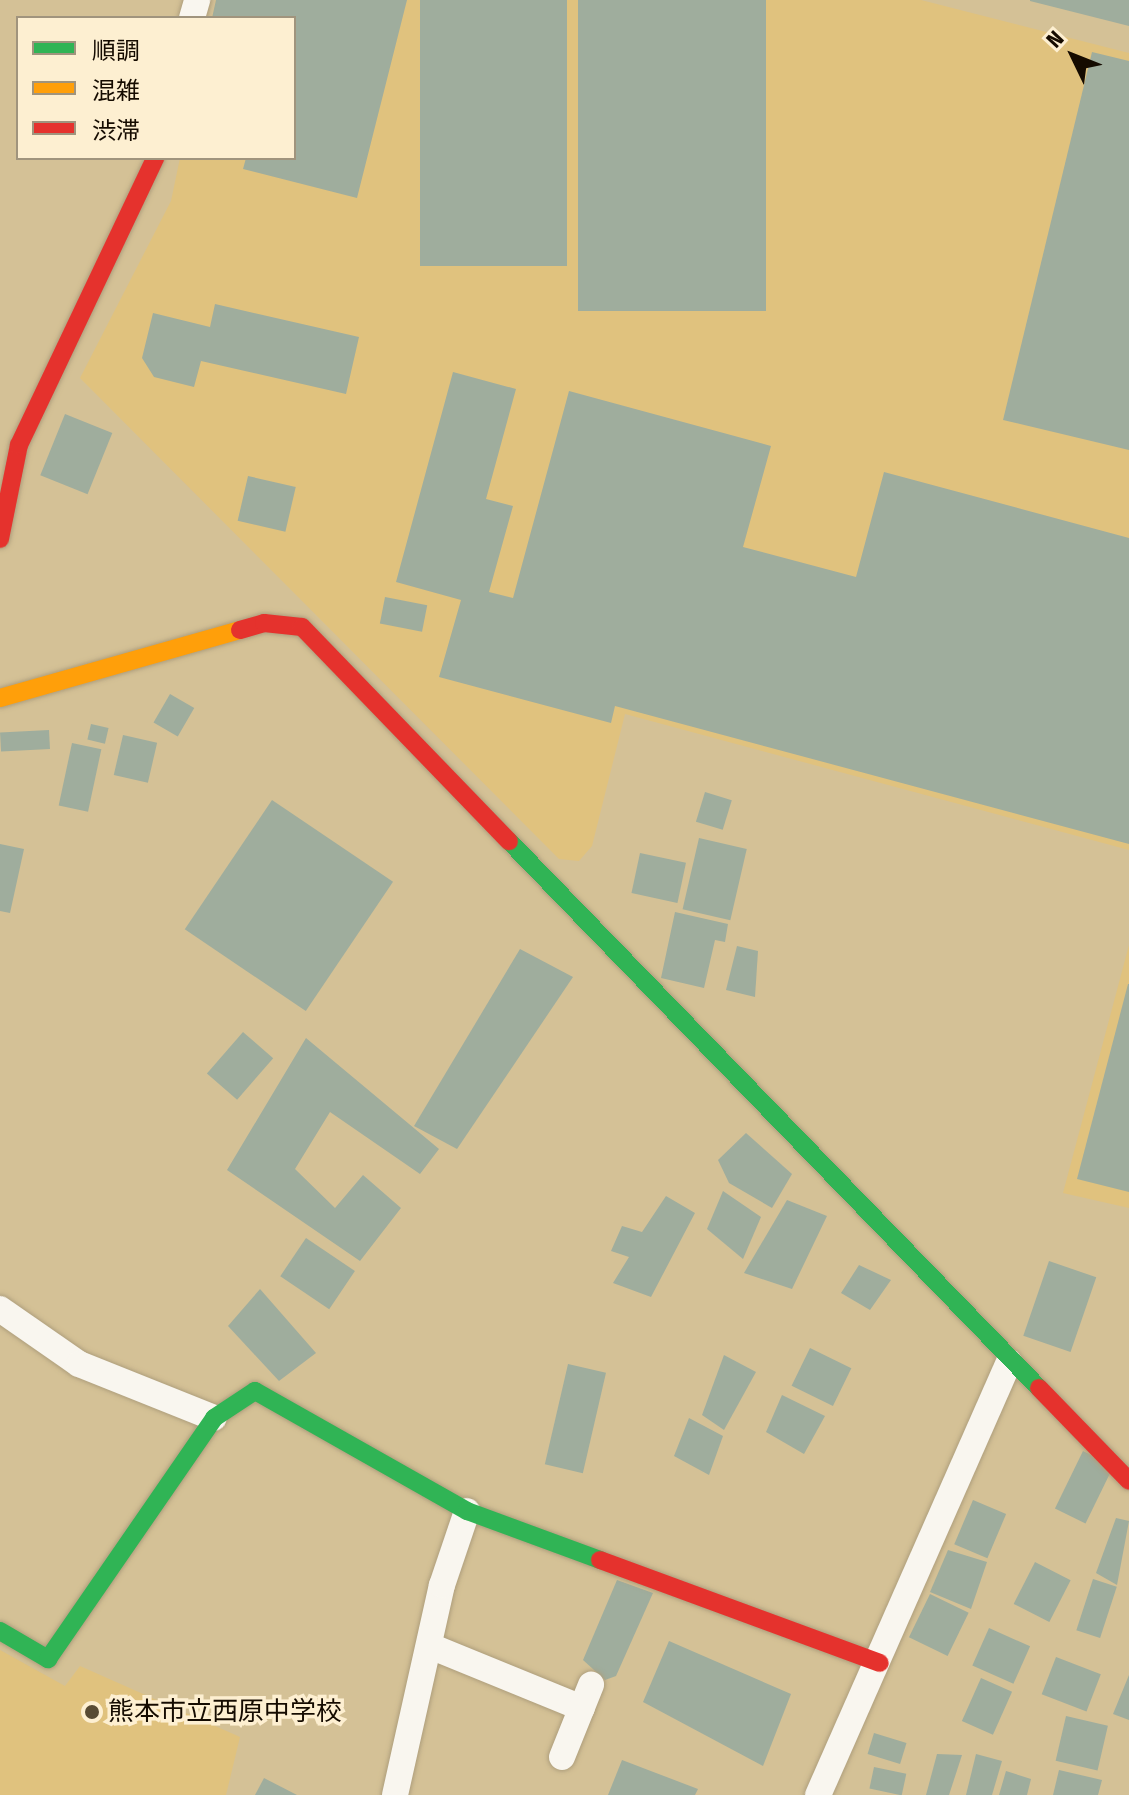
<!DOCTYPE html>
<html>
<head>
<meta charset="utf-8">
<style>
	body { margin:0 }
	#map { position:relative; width:1129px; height:1795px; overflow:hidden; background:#d4c196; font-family:"Fira Sans Condensed","Noto Sans JP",sans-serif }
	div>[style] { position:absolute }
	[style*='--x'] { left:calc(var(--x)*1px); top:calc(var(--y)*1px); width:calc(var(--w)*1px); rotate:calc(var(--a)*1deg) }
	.built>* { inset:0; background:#e0c27e }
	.building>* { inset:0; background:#9fad9d; transform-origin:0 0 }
	.roads { filter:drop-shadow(0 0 2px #ae9e7c) drop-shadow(0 0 2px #ae9e7c) }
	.street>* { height:26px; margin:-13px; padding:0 13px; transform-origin:13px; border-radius:13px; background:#f9f6ef }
	.fast>* { height:18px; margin:-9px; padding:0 9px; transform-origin:9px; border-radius:9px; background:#30b455 }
	.slow>* { height:18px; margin:-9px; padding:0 9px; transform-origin:9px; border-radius:9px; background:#ff9f0a }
	.jam>* { height:18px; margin:-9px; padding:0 9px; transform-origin:9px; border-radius:9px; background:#e5322d }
	.dots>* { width:22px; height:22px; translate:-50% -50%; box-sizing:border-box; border:4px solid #fdefd1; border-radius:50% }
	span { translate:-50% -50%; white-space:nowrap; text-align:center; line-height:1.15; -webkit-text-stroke:7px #fdefd1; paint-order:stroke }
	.poi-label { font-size:26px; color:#150b00 }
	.left { translate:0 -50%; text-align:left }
	.legend { position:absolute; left:16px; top:16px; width:280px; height:144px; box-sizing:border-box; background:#fdefd1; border:2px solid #a0947d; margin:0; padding:10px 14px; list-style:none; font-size:24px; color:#150b00 }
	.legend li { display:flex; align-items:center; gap:16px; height:40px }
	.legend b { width:40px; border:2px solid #a0947d }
	.north { position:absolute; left:1033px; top:16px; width:80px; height:80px; -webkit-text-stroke:6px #fdefd1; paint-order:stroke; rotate:313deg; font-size:22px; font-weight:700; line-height:32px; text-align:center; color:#150b00 }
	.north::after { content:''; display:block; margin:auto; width:28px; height:36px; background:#150b00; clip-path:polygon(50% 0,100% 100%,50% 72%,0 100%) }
</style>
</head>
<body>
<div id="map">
	<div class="built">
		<i style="clip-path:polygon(216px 0,921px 0,1129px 53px,1129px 850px,625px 714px,592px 846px,579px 861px,559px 859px,80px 378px,171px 201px,180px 158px,294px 158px,294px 18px,212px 18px)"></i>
		<i style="clip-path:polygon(1129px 945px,1129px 1208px,1063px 1193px)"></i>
		<i style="clip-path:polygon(0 1650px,65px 1686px,80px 1666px,240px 1737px,226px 1795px,0 1795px)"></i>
	</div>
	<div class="building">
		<i style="clip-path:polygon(216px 0,407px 0,357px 198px,243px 169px,246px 158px,294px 158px,294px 18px,212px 18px)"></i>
		<i style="left:420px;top:0;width:147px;height:266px"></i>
		<i style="left:578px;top:0;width:188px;height:311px"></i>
		<i style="clip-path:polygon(1030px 0,1129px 0,1129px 26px,1030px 1px)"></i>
		<i style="clip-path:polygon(1092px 52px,1129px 61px,1129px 450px,1003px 420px)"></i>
		<i style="clip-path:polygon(215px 304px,359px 337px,346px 394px,201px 361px,194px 387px,154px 377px,142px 358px,153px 313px,210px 327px)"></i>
		<i style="clip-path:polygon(453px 372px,516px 389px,486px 499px,513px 506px,489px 592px,513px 598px,569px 391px,771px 446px,743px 547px,856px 577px,884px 472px,1129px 538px,1129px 844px,615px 706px,611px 723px,439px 677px,461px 600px,396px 582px)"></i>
		<i style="left:65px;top:414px;width:51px;height:66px;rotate:22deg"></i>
		<i style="left:248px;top:476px;width:49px;height:46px;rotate:13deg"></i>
		<i style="left:385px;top:597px;width:43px;height:27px;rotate:11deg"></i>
		<i style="left:170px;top:694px;width:28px;height:33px;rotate:30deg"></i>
		<i style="left:91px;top:724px;width:18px;height:16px;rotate:13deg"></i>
		<i style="left:49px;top:730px;width:19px;height:49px;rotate:87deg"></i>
		<i style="left:123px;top:735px;width:35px;height:41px;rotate:13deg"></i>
		<i style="left:72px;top:743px;width:30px;height:64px;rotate:12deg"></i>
		<i style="left:705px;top:792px;width:28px;height:31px;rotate:17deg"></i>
		<i style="left:272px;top:800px;width:146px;height:156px;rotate:34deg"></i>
		<i style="left:699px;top:838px;width:49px;height:73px;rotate:13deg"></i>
		<i style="clip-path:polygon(0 844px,24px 849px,10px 913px,0 911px)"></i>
		<i style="left:640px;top:853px;width:47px;height:41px;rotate:12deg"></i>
		<i style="clip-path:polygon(675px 912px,728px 924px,725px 942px,715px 940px,704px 988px,661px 978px)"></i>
		<i style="clip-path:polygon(737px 946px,758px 951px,755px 997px,726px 990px)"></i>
		<i style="clip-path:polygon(520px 949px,573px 977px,457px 1149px,414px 1126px)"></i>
		<i style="clip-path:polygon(1128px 984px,1129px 984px,1129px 1192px,1077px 1179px)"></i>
		<i style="left:243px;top:1032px;width:40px;height:55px;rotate:41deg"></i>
		<i style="clip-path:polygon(306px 1038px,439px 1149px,420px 1174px,330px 1112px,295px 1169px,335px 1208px,363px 1175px,401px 1208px,360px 1261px,227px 1170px)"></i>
		<i style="clip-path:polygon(746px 1133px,792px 1174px,772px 1208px,729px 1183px,718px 1160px)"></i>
		<i style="clip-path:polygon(723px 1191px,761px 1217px,743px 1259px,707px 1229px)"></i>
		<i style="clip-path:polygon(666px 1196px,695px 1213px,651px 1297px,613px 1283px,629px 1257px,611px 1251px,622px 1226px,642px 1232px)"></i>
		<i style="clip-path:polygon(787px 1200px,827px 1216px,792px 1289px,744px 1273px)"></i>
		<i style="left:306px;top:1238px;width:59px;height:46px;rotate:34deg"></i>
		<i style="left:1049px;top:1261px;width:50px;height:79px;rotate:19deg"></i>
		<i style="clip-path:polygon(859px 1265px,891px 1280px,870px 1310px,841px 1293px)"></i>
		<i style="clip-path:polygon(260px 1289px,316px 1353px,279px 1381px,228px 1326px)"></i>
		<i style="left:810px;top:1348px;width:46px;height:42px;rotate:26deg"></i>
		<i style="clip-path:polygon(724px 1355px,756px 1372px,724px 1430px,702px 1415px)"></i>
		<i style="left:568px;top:1364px;width:39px;height:103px;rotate:13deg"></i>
		<i style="clip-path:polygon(782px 1395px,825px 1416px,804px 1454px,766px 1432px)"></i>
		<i style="clip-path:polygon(689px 1418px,723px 1436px,709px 1475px,674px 1456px)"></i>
		<i style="left:1083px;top:1451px;width:34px;height:64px;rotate:26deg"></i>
		<i style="left:973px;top:1500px;width:36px;height:48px;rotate:23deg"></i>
		<i style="clip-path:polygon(1116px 1518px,1129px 1521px,1117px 1585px,1096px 1573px)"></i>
		<i style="clip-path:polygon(948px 1550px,987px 1562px,971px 1609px,930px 1592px)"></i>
		<i style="left:1035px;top:1562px;width:40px;height:47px;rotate:27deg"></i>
		<i style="left:1093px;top:1579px;width:25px;height:54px;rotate:18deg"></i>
		<i style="clip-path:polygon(617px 1580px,653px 1593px,616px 1676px,605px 1680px,583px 1660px)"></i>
		<i style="left:930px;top:1594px;width:43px;height:48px;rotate:26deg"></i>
		<i style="left:989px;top:1628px;width:45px;height:41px;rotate:24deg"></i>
		<i style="clip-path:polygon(669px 1641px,791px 1694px,763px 1766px,643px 1702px)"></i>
		<i style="left:1056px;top:1657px;width:48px;height:40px;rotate:21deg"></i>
		<i style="clip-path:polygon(1129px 1675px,1129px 1720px,1113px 1714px)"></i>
		<i style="left:981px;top:1678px;width:34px;height:47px;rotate:24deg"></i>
		<i style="left:1066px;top:1716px;width:43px;height:46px;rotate:13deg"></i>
		<i style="left:874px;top:1733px;width:34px;height:22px;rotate:17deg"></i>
		<i style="clip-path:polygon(937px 1754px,962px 1755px,949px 1795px,926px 1795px)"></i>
		<i style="clip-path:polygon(976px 1754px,1002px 1761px,992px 1795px,966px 1795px)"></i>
		<i style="clip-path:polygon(622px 1760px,698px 1789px,695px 1795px,608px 1795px)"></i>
		<i style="left:874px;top:1767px;width:33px;height:22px;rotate:12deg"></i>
		<i style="clip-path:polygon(1059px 1770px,1102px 1780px,1098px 1795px,1053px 1795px)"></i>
		<i style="clip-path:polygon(1006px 1771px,1031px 1779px,1027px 1795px,999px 1795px)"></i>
		<i style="clip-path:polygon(264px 1778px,297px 1795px,255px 1795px)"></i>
	</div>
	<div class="roads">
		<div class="street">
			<i style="--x:192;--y:18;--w:19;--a:-74"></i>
			<i style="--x:0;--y:1309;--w:96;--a:34.8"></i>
			<i style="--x:79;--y:1364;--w:145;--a:21.8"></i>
			<i style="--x:430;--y:1646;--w:164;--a:22.2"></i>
			<i style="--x:562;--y:1757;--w:78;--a:-68.1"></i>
			<i style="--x:395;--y:1795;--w:215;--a:-77.4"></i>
			<i style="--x:442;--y:1585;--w:78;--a:-71.3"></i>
			<i style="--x:818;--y:1795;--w:473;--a:-66.2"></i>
		</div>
		<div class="fast">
			<i style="--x:509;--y:841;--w:762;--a:45.9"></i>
			<i style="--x:0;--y:1631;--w:56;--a:30.3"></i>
			<i style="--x:48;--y:1659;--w:293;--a:-55.4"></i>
			<i style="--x:214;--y:1418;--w:49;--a:-33.4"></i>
			<i style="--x:255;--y:1391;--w:244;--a:29.5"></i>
			<i style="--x:467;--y:1511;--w:142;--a:20.2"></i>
		</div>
		<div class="slow">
			<i style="--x:0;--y:698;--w:249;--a:-15.8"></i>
		</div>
		<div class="jam">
			<i style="--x:0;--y:539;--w:96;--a:-78.6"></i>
			<i style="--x:19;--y:445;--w:318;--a:-64.6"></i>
			<i style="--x:240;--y:630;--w:25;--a:-16"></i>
			<i style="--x:264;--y:623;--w:38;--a:6"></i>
			<i style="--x:302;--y:627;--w:298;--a:46"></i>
			<i style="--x:1039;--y:1388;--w:129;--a:45.9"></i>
			<i style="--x:600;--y:1560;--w:298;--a:20.2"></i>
		</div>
	</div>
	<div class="dots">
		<i style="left:92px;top:1712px;background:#584b34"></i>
	</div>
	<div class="poi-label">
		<span class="left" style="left:108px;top:1712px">熊本市立西原中学校</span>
	</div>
	<ul class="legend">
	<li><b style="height:10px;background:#30b455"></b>順調</li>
	<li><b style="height:10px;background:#ff9f0a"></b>混雑</li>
	<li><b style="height:10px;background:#e5322d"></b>渋滞</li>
	</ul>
	<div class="north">N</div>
</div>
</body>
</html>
